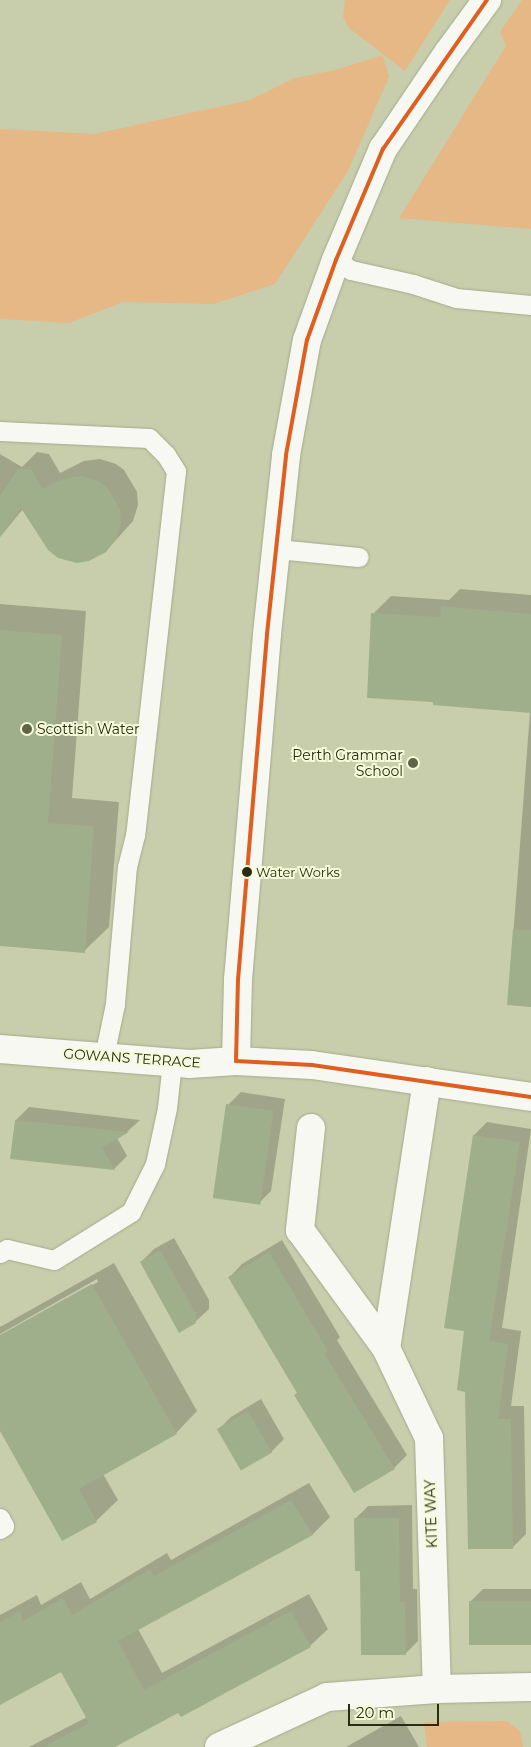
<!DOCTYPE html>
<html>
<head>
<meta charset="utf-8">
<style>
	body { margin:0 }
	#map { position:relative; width:531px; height:1747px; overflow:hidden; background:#c8ceab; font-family:Montserrat,sans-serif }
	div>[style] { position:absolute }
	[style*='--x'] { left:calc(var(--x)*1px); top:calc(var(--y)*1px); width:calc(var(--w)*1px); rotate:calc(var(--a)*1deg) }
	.green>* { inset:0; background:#e6b885 }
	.shadow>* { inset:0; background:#0003 }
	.building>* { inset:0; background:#9faf8c; transform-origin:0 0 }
	.roads { filter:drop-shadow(0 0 1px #a5aa8d) drop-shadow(0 0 1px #a5aa8d) }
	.service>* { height:19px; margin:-9.5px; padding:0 9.5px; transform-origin:9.5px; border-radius:9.5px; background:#f7f8f2 }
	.minor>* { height:28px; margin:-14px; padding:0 14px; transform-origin:14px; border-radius:14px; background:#f7f8f2 }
	.tertiary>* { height:28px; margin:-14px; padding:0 14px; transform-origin:14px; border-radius:14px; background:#f7f8f2 }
	.bus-1>* { height:4px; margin:-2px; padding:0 2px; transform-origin:2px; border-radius:2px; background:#de5f20 }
	.dots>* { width:14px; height:14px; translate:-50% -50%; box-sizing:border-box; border:2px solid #f5fbda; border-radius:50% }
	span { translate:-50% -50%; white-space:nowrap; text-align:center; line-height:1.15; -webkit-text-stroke:4px #f5fbda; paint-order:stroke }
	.bus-label { font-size:13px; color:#292c12 }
	.left { translate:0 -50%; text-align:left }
	.poi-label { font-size:14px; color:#292c12 }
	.right { translate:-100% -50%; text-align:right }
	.street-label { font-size:14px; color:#292c12 }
	.scale { position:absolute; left:348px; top:1704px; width:91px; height:22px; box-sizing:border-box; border:2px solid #292c12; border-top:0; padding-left:6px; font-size:15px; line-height:18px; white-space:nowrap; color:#292c12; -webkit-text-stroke:4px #f5fbda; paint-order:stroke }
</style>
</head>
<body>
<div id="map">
	<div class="green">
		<i style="clip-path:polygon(345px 0,450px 0,405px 71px,349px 28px,343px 17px)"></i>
		<i style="clip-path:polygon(522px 0,531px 0,531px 229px,399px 218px,506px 46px,500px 32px)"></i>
		<i style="clip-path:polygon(383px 55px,389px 77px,348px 171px,275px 284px,213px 304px,123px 302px,69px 323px,0 319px,0 129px,94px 134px,250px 100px,295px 78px,335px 70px)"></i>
		<i style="clip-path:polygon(507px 1721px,520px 1731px,523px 1747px,427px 1747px,424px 1722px)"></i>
	</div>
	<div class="shadow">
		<i style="clip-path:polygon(37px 452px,49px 454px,60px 473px,84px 461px,100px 459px,116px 464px,124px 470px,137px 492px,138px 505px,133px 521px,106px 551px,23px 509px,0 537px,0 454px,22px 467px)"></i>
		<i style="clip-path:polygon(460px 589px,531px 595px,531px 1006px,508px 1004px,530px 712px,373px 614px,391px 596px,449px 600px)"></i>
		<i style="clip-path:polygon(0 604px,86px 611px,72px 798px,119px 802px,109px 927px,84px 951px,0 945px)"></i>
		<i style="clip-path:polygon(241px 1092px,285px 1099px,271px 1191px,258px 1204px,228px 1105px)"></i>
		<i style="clip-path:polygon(29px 1107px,140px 1120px,128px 1131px,117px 1138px,127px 1156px,114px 1169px,12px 1157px,16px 1120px)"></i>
		<i style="clip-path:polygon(487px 1122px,531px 1129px,502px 1328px,521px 1331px,511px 1406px,524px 1406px,526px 1534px,513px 1547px,465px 1330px,474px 1135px)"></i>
		<i style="clip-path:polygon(174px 1238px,209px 1300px,209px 1309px,195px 1322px,141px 1262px,154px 1249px)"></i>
		<i style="clip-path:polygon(282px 1240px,340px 1337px,337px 1340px,407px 1455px,394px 1468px,299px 1392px,230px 1277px,242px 1264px)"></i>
		<i style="clip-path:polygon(114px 1263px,197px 1411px,176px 1433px,103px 1474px,118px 1500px,96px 1521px,62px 1540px,0 1429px,0 1337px,98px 1282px,97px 1279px,0 1334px,0 1327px)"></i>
		<i style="clip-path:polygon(261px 1399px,284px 1439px,271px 1452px,218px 1430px,231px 1417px)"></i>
		<i style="clip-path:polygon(309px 1483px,330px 1517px,313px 1534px,138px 1629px,162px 1673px,309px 1594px,328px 1629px,310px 1646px,179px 1711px,113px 1747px,29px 1747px,87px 1717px,61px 1670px,0 1703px,0 1615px,37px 1595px,41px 1605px,81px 1582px,90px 1599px,167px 1553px,171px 1560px)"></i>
		<i style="clip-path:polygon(412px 1505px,413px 1589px,417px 1589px,418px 1641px,405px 1654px,361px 1570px,355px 1519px,368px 1506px)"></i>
		<i style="clip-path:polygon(483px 1589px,531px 1589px,531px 1643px,470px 1602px)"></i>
		<i style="clip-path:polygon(401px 1716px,419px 1747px,346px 1747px)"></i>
	</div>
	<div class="building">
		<i style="clip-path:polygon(18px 469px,32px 470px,42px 489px,66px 478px,82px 476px,98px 481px,107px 487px,120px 510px,121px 523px,116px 539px,106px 552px,89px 561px,77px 563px,58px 558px,48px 550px,21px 508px,0 537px,0 496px)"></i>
		<i style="clip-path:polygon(441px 606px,531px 614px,531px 713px,433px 705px,433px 702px,367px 698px,371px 613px,440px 617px)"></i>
		<i style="clip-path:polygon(0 630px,62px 635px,48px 823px,94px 826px,85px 953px,0 946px)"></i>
		<i style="clip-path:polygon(513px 929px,531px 930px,531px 1007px,507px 1005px)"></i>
		<i style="left:226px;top:1104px;width:48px;height:95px;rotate:8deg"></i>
		<i style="clip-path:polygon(15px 1120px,129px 1132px,102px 1148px,115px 1170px,10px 1159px)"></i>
		<i style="clip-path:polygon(473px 1135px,520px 1142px,489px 1341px,508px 1344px,498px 1419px,511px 1419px,513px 1549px,468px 1549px,465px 1392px,457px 1390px,464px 1331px,444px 1328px)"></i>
		<i style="clip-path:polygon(160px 1250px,196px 1314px,196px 1323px,179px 1333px,140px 1262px)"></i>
		<i style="clip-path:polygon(269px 1252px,328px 1351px,324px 1353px,395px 1469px,354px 1493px,294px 1395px,297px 1393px,228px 1277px)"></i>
		<i style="clip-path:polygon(92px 1284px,177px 1434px,79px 1489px,97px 1522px,62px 1541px,0 1431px,0 1335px)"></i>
		<i style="left:248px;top:1411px;width:48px;height:36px;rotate:60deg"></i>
		<i style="clip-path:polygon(291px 1500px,313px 1535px,118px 1641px,144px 1690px,291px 1611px,311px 1647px,181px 1717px,178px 1713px,115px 1747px,43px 1747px,89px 1723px,61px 1672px,0 1705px,0 1622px,20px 1611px,23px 1621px,63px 1598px,72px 1615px,150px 1569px,154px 1576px)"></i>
		<i style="clip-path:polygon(354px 1518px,399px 1518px,400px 1602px,405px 1602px,406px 1655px,361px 1655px,360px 1571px,355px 1571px)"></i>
		<i style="left:469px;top:1601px;width:62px;height:44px"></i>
	</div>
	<div class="roads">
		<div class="service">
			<i style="--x:336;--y:260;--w:18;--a:34"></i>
			<i style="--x:351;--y:270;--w:64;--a:12.7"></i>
			<i style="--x:413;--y:284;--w:45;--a:18"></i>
			<i style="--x:456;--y:298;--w:75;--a:5.3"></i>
			<i style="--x:0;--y:431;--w:149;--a:2.7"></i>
			<i style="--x:149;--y:438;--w:24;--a:45"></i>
			<i style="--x:166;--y:455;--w:19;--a:58"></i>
			<i style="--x:176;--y:471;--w:366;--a:96.4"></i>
			<i style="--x:135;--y:835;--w:32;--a:104"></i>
			<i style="--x:127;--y:866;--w:139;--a:95"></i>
			<i style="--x:115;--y:1004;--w:53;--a:101.9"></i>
			<i style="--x:277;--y:549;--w:82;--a:5.6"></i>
			<i style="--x:0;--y:1253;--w:8;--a:-30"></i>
			<i style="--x:7;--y:1249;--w:48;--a:13.2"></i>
			<i style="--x:54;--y:1260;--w:91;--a:-31.9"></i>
			<i style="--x:131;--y:1212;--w:54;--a:-63.4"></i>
			<i style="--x:155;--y:1164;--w:57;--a:-77.9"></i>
			<i style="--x:167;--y:1108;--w:46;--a:-83.8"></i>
			<i style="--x:0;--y:1518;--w:9;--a:63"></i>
			<i style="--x:4;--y:1526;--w:5;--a:143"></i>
		</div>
		<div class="minor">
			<i style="--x:236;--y:1061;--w:76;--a:3"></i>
			<i style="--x:312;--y:1065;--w:221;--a:8.3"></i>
			<i style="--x:427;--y:1081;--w:270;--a:98.7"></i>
			<i style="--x:386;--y:1348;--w:100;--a:64.5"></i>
			<i style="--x:429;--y:1438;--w:251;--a:88.2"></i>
			<i style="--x:311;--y:1128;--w:103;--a:96.2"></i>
			<i style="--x:300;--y:1230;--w:146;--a:53.9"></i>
			<i style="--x:219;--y:1747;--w:119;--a:-24.8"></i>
			<i style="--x:327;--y:1697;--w:110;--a:-4.2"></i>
			<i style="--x:437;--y:1689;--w:94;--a:-1.2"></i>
		</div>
		<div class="tertiary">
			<i style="--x:0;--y:1049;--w:190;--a:4.5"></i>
			<i style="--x:189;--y:1064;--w:47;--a:-3.7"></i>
			<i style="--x:236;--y:1061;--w:81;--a:-88.6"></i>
			<i style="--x:238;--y:980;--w:347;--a:-85.2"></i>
			<i style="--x:267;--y:634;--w:180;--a:-83.9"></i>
			<i style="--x:286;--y:455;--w:117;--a:-79.7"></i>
			<i style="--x:307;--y:340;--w:85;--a:-70.1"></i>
			<i style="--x:336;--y:260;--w:121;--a:-67.1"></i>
			<i style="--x:383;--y:149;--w:116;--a:-55.9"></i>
			<i style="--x:448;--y:53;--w:66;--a:-53.7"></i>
		</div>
	</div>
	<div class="bus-1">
		<i style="--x:236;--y:1061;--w:81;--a:-88.6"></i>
		<i style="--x:238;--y:980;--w:347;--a:-85.2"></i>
		<i style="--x:267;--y:634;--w:180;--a:-83.9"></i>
		<i style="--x:286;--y:455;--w:117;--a:-79.7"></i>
		<i style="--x:307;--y:340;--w:85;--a:-70.1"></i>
		<i style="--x:336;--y:260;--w:121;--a:-67.1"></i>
		<i style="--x:383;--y:149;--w:182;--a:-55.1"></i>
		<i style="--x:236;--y:1061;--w:76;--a:3"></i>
		<i style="--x:312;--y:1065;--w:221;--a:8.3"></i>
	</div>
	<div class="dots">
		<i style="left:27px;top:729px;background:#616548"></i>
		<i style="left:413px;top:763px;background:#616548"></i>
		<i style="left:247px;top:872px;background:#292c12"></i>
	</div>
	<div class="bus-label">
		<span class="left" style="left:256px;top:872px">Water Works</span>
	</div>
	<div class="poi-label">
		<span class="left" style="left:37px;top:729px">Scottish Water</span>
		<span class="right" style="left:403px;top:763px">Perth Grammar<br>School</span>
	</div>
	<div class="street-label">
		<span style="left:132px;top:1058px;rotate:4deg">GOWANS TERRACE</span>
		<span style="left:431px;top:1514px;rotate:-92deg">KITE WAY</span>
	</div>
	<div class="scale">20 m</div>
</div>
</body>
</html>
